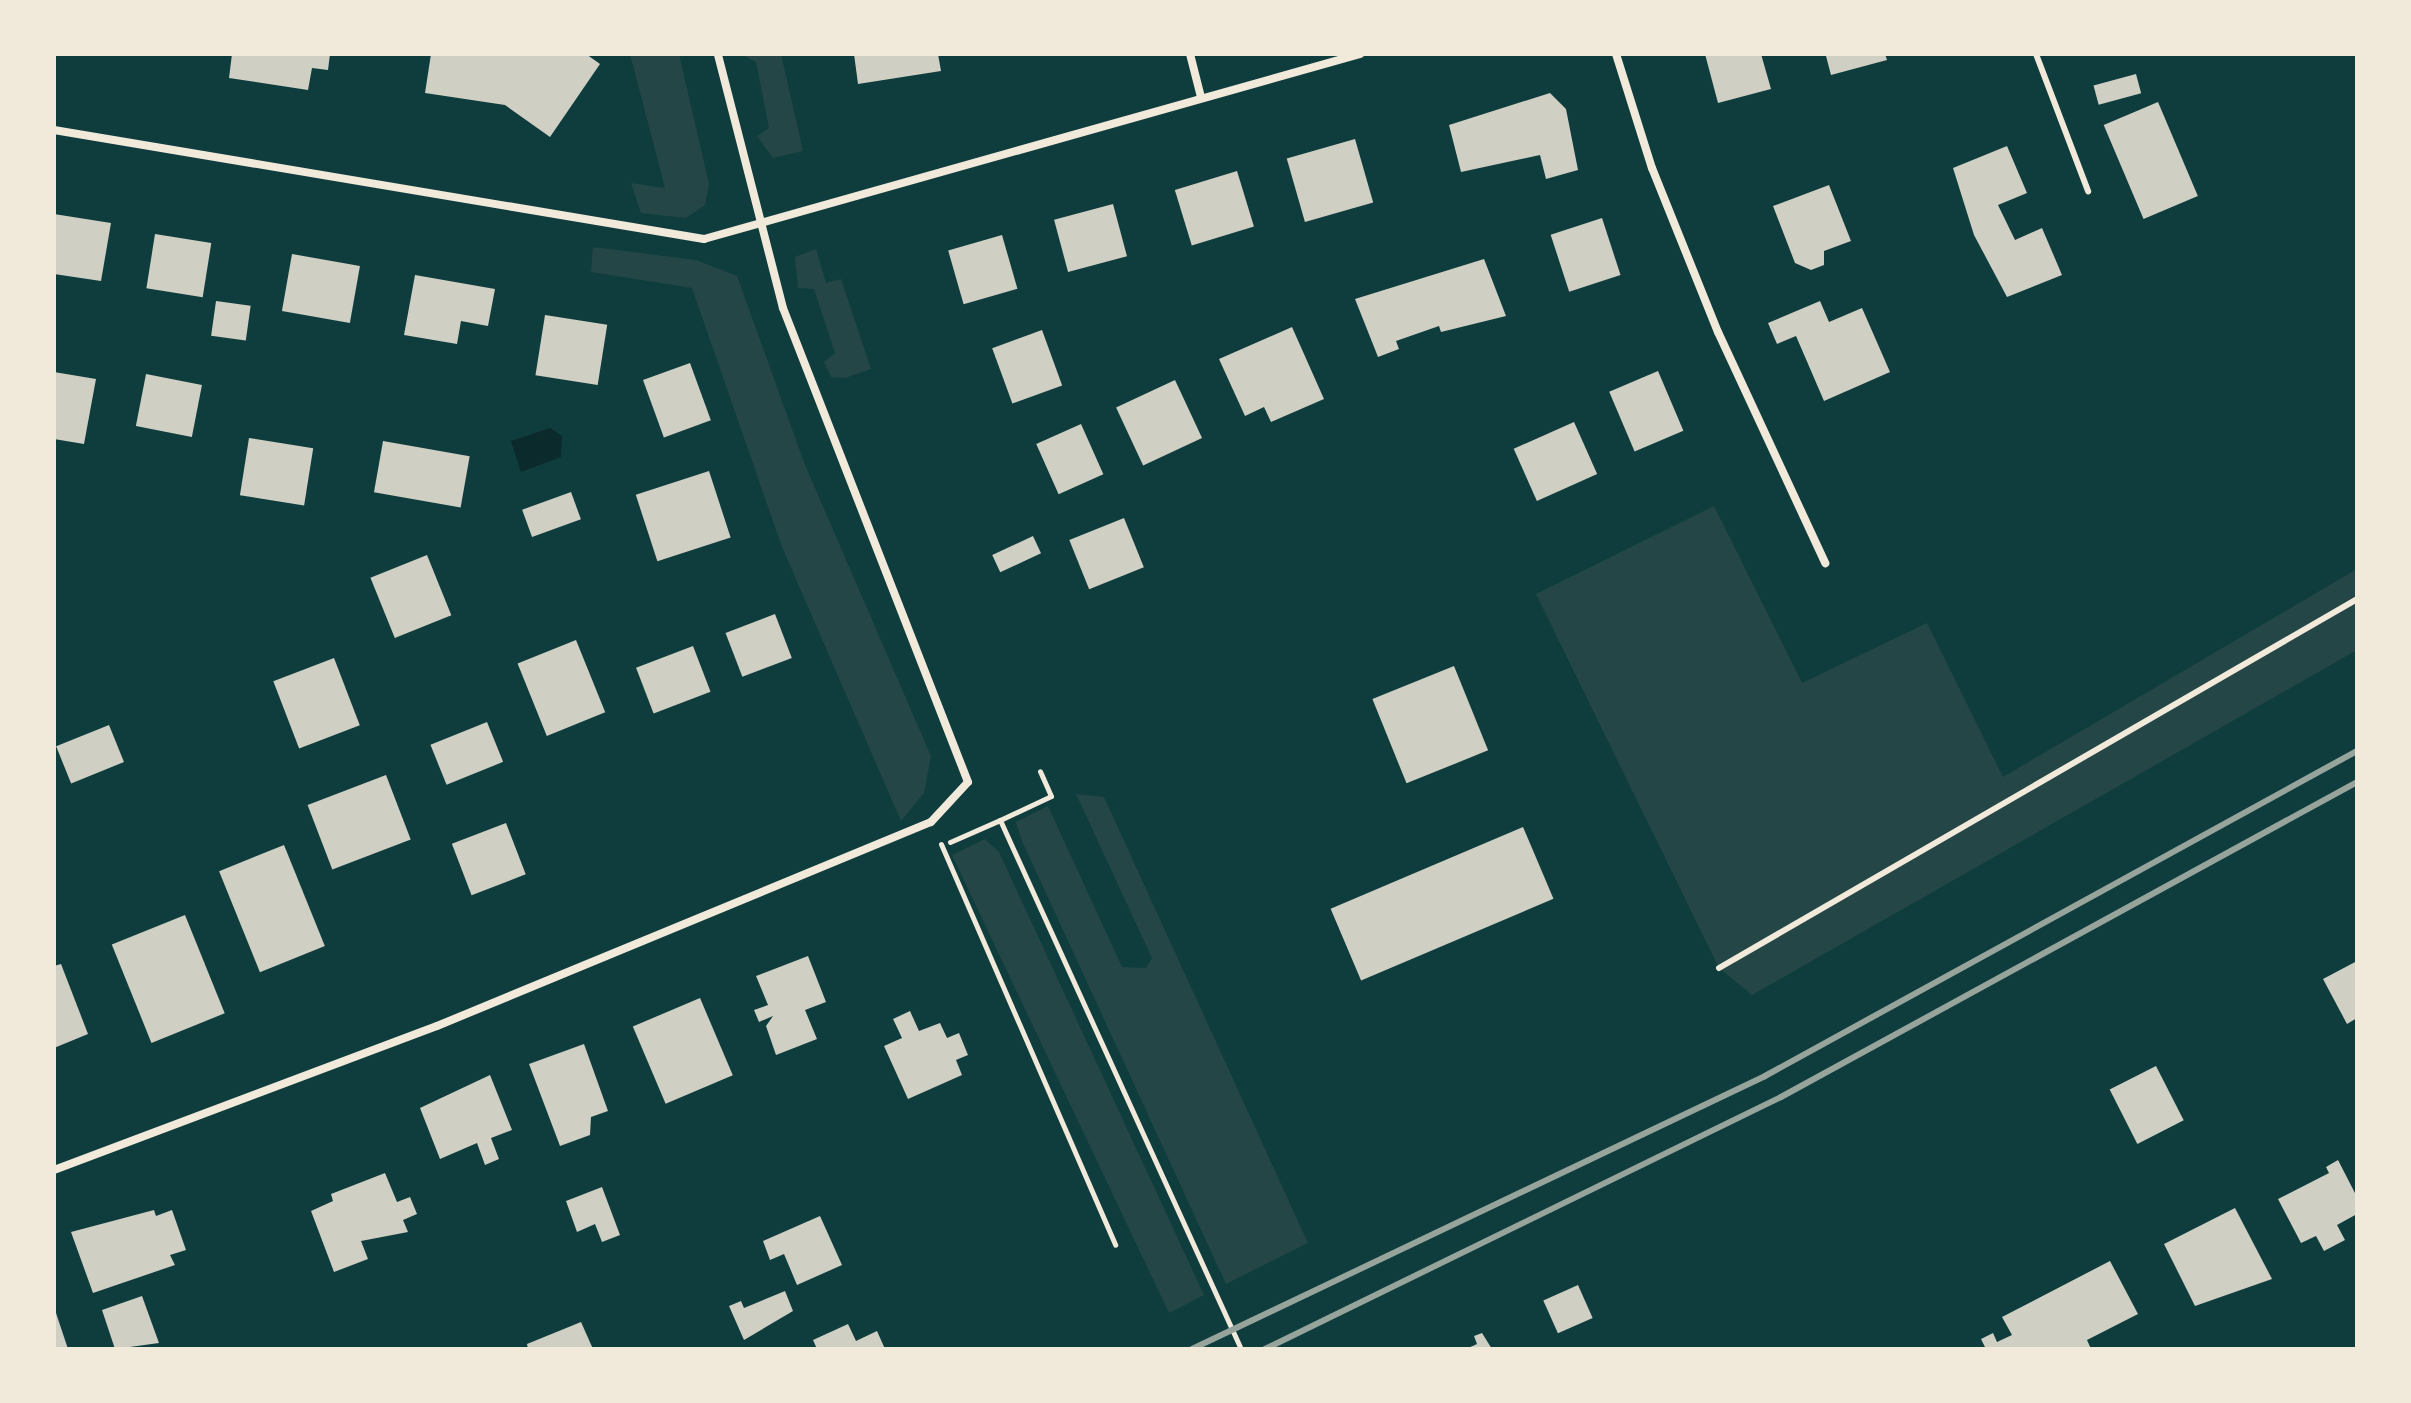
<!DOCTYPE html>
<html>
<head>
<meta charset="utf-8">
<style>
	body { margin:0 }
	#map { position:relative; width:2411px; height:1403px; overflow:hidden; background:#0f3d3e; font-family:"Titillium Web",sans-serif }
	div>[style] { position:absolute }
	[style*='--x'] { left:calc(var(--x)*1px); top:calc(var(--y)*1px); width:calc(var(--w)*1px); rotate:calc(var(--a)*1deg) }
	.green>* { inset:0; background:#244646 }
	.water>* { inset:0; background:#0a2a2b }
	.building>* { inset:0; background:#cfcfc3; transform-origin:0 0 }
	.path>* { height:5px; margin:-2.5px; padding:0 2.5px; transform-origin:2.5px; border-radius:2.5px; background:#f1e9da }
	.service>* { height:6px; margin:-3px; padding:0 3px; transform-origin:3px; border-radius:3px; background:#f1e9da }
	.minor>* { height:8px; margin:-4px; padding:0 4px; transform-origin:4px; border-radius:4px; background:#f1e9da }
	.rail>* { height:6px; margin:-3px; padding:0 3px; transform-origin:3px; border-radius:3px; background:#97a49c }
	span { translate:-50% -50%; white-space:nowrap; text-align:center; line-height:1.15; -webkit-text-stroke:8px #f1e9da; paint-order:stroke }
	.frame { position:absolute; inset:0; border:56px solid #f1e9da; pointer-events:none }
</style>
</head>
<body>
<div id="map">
	<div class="green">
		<i style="clip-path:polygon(630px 54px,679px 54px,709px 184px,705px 205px,686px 218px,641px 213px,631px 183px,665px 188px)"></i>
		<i style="clip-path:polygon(741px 54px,781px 54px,803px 151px,773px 158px,757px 136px,769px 128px,756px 62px)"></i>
		<i style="clip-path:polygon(593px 247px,696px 260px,737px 276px,805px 465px,931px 756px,924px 793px,901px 821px,782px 547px,692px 288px,591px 272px)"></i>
		<i style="clip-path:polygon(816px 249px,826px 283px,841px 279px,871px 369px,845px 378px,831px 377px,824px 362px,835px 353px,814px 289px,798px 288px,795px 257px)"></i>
		<i style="clip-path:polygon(1714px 506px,1802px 683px,1927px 623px,2003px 777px,2357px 569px,2357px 650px,1752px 995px,1719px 968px,1536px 594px)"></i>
		<i style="clip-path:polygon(1076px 794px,1104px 797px,1308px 1243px,1226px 1284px,1022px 841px,1016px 822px,1048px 806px,1122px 967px,1146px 968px,1152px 958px)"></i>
		<i style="clip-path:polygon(985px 839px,999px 852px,1204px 1295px,1169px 1313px,952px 855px)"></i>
	</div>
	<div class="water">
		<i style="clip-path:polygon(550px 428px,562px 436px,561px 457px,521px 472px,511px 441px)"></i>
	</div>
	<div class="building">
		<i style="clip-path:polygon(232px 54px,330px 54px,328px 70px,312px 68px,308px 90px,229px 78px)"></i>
		<i style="clip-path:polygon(431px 54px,586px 54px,600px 64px,550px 137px,505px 105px,425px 93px)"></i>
		<i style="clip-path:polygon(854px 54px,938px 54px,941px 71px,858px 84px)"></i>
		<i style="clip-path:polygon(1705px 54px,1761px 54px,1771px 89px,1718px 103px)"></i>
		<i style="clip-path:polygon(1885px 54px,1887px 60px,1831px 75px,1826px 56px)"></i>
		<i style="left:2136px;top:74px;width:20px;height:44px;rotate:75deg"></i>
		<i style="clip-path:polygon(1550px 93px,1566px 109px,1578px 170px,1546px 179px,1540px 155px,1461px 172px,1449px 125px)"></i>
		<i style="left:2158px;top:102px;width:102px;height:59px;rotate:67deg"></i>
		<i style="left:1355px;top:139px;width:66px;height:71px;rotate:74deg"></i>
		<i style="clip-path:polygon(2007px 146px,2027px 193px,1998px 205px,2015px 240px,2042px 228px,2062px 275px,2007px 297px,1974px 235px,1953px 168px)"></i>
		<i style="left:1237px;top:171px;width:58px;height:65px;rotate:73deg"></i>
		<i style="clip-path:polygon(1829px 185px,1851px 241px,1824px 251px,1824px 265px,1811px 270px,1795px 263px,1773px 206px)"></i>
		<i style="left:1113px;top:204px;width:54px;height:61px;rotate:75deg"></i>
		<i style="clip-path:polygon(54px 214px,111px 223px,101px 281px,54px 274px)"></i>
		<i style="left:1602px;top:218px;width:60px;height:54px;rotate:72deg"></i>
		<i style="left:155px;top:234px;width:57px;height:55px;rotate:9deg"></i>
		<i style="left:1002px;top:235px;width:56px;height:56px;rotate:74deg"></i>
		<i style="left:292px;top:254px;width:69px;height:58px;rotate:10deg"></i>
		<i style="clip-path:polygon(1484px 259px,1506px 316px,1441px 332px,1439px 326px,1396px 341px,1399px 349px,1378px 357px,1355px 299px)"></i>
		<i style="clip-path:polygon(415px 275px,495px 289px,488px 326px,461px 321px,457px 344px,404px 335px)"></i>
		<i style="left:216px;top:301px;width:35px;height:35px;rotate:8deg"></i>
		<i style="clip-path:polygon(1820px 301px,1829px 322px,1862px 308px,1890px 372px,1824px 401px,1796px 336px,1777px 344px,1768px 323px)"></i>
		<i style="left:545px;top:315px;width:63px;height:61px;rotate:9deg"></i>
		<i style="clip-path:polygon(1292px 327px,1324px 399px,1271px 422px,1264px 407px,1245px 416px,1219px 359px)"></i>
		<i style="left:1042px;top:330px;width:59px;height:53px;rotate:70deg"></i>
		<i style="left:690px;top:363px;width:61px;height:50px;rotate:70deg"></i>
		<i style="left:1658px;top:371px;width:65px;height:53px;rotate:67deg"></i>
		<i style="clip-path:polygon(54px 372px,96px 379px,84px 444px,54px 439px)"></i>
		<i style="left:146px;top:374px;width:57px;height:53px;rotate:11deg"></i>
		<i style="left:1175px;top:380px;width:64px;height:65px;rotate:65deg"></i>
		<i style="left:1574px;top:422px;width:57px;height:66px;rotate:66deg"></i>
		<i style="left:1081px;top:424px;width:55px;height:49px;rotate:66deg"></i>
		<i style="left:249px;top:438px;width:65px;height:58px;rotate:9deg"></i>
		<i style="left:383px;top:441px;width:88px;height:52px;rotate:10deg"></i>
		<i style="left:709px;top:471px;width:70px;height:77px;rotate:72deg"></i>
		<i style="left:571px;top:492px;width:29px;height:52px;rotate:70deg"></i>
		<i style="left:1124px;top:518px;width:53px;height:59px;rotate:68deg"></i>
		<i style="left:1033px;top:536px;width:19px;height:45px;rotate:65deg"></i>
		<i style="left:427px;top:555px;width:65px;height:61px;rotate:68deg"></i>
		<i style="left:775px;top:614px;width:47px;height:53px;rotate:69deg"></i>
		<i style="left:576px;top:640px;width:78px;height:63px;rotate:68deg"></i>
		<i style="left:693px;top:646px;width:49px;height:61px;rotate:69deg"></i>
		<i style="left:334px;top:658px;width:72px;height:65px;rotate:69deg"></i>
		<i style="left:1454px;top:666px;width:91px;height:88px;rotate:68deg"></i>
		<i style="left:487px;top:722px;width:43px;height:61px;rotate:68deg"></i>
		<i style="left:109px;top:725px;width:40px;height:57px;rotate:68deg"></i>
		<i style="left:386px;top:775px;width:69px;height:84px;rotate:69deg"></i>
		<i style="left:506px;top:823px;width:55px;height:58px;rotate:69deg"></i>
		<i style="left:1523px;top:827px;width:78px;height:209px;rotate:67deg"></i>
		<i style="left:284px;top:845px;width:109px;height:70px;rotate:68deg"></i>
		<i style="left:185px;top:915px;width:106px;height:79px;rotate:68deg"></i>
		<i style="clip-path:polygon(808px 956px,826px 1002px,805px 1010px,817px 1039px,776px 1055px,766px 1026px,773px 1016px,759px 1022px,754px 1010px,768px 1005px,756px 976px)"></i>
		<i style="clip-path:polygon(2357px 961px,2357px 1018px,2347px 1024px,2323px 979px)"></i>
		<i style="clip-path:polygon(61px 964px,88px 1034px,54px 1048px,54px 966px)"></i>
		<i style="left:700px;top:998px;width:84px;height:73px;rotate:67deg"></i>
		<i style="clip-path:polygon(910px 1011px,919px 1031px,940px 1023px,947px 1038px,959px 1033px,968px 1055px,956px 1060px,962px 1075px,908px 1099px,884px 1046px,902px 1038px,893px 1019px)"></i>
		<i style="clip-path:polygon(584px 1044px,608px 1111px,591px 1117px,590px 1135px,560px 1146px,529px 1064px)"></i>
		<i style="left:2156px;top:1066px;width:61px;height:52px;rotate:63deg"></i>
		<i style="clip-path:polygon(490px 1075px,512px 1130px,491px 1138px,499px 1159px,485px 1165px,477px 1143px,440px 1159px,420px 1108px)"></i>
		<i style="clip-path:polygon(2338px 1160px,2357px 1197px,2357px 1214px,2337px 1225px,2345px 1240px,2324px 1251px,2316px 1236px,2301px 1243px,2278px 1199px,2329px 1173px,2326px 1167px)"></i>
		<i style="clip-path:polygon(385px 1173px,397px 1202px,410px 1197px,417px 1214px,403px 1220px,408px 1232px,361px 1241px,368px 1259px,334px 1272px,311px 1211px,333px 1201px,331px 1194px)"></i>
		<i style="clip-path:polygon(602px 1187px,620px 1235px,602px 1242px,595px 1224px,577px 1232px,566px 1201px)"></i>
		<i style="clip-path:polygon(2235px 1208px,2272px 1279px,2195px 1306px,2164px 1244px)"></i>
		<i style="clip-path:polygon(154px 1210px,156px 1216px,172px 1210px,186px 1250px,170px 1255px,175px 1265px,93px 1293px,71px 1232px)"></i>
		<i style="clip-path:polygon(820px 1216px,842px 1265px,797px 1285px,784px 1254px,770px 1260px,763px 1241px)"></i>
		<i style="clip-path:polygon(2110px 1261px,2138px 1314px,2087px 1340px,2091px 1349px,1986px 1349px,1981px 1339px,1993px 1333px,1997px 1342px,2012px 1335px,2002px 1317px)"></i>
		<i style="left:1578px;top:1285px;width:36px;height:38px;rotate:66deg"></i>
		<i style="clip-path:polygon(785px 1291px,793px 1311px,744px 1340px,729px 1306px,741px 1301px,744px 1308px)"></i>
		<i style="clip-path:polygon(142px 1296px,159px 1343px,115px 1349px,102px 1310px)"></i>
		<i style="clip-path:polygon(54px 1310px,55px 1310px,68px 1349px,54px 1349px)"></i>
		<i style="clip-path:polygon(581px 1322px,593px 1349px,528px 1349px,527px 1344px)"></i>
		<i style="clip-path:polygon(848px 1324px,856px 1341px,877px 1331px,885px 1349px,817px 1349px,813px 1340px)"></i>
		<i style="clip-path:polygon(1482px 1333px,1492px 1349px,1466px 1349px,1477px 1344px,1474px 1336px)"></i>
	</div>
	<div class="path">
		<i style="--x:1000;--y:820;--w:56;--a:-25.2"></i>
		<i style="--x:1051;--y:796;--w:27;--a:-114"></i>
		<i style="--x:950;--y:842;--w:55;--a:-23.7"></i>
		<i style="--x:1000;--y:820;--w:581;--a:65.51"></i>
		<i style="--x:941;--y:844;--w:437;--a:66.5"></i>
	</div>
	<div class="service">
		<i style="--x:2036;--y:54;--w:147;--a:69.2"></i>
		<i style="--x:1719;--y:968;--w:737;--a:-30.04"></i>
	</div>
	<div class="minor">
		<i style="--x:1190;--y:54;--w:44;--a:75.7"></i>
		<i style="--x:1616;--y:54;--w:120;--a:72.5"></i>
		<i style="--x:1652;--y:168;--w:177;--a:68.1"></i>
		<i style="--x:1718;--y:332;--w:255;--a:65.1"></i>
		<i style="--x:54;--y:130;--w:659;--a:9.52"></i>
		<i style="--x:704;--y:239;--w:682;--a:-15.75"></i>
		<i style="--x:54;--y:1170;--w:409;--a:-20.6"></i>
		<i style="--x:437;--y:1026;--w:534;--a:-22.44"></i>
		<i style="--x:931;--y:822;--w:54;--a:-47.2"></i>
		<i style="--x:968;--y:782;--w:509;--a:-111.32"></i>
		<i style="--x:783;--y:308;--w:262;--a:-104.4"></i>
	</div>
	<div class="rail">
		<i style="--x:1192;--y:1349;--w:635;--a:-25.47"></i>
		<i style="--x:1765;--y:1076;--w:675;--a:-28.77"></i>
		<i style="--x:1265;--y:1349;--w:574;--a:-26.03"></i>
		<i style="--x:1781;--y:1097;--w:657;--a:-28.67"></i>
	</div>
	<div class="frame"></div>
</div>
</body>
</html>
